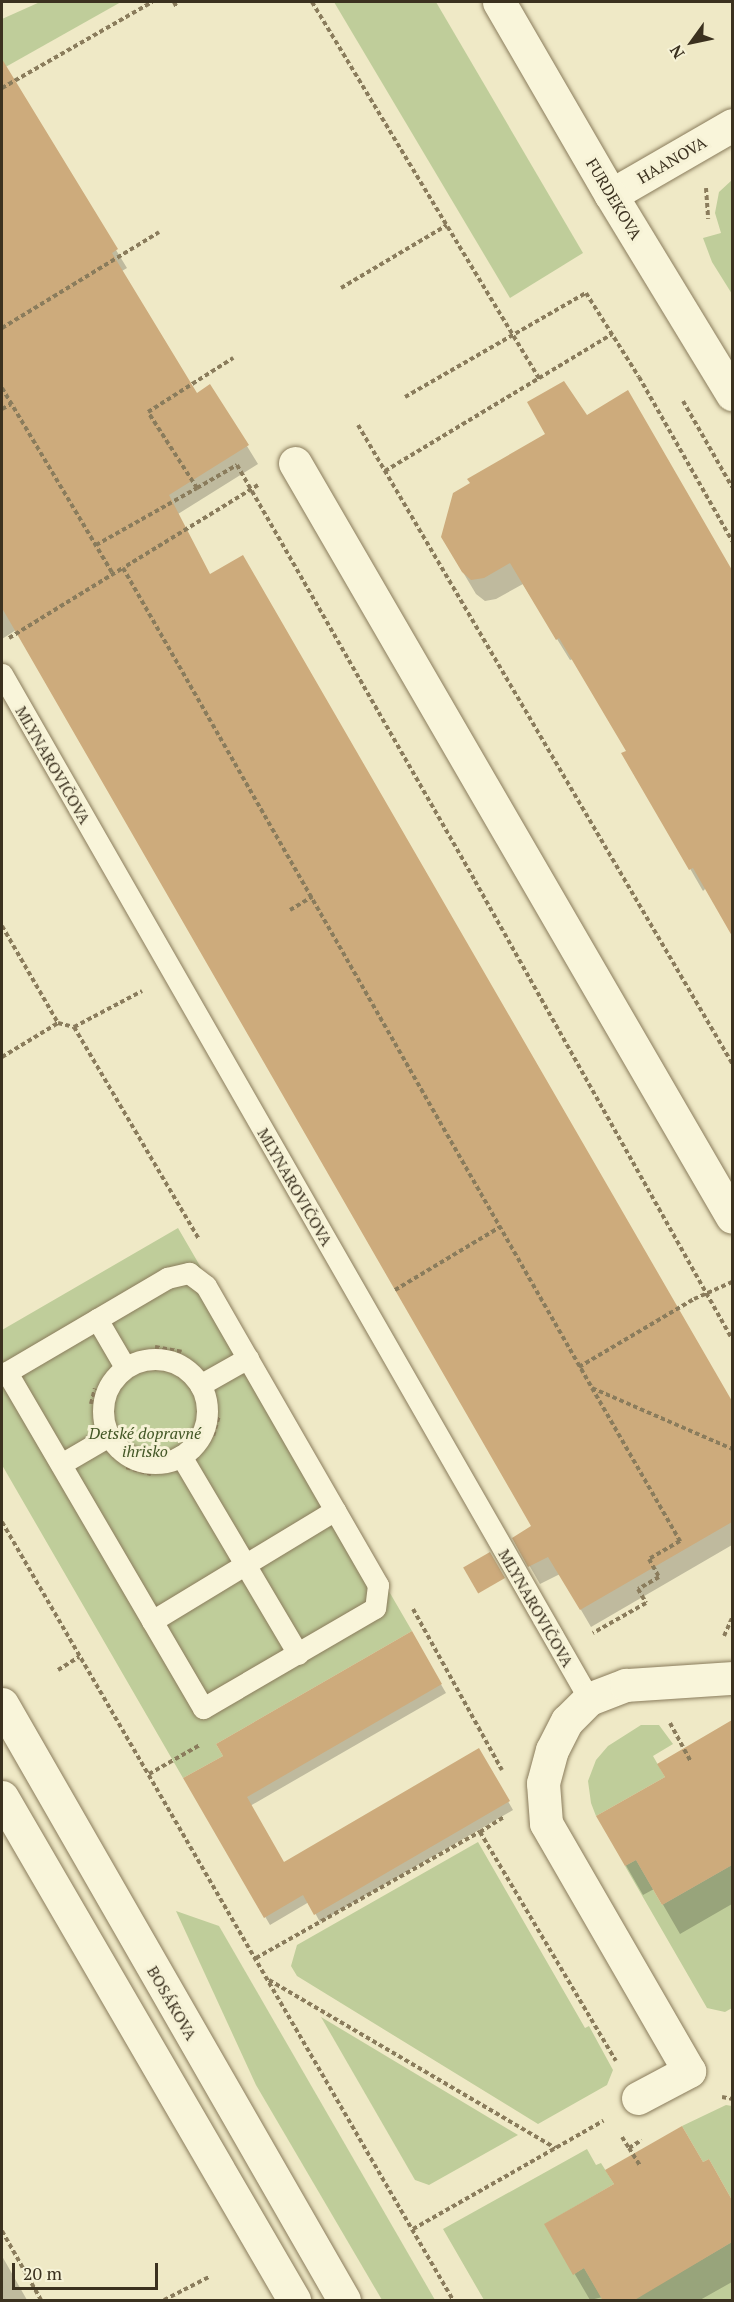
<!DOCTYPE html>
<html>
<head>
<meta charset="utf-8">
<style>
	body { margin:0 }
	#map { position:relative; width:734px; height:2302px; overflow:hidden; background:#efe9c6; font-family:"PT Serif",serif }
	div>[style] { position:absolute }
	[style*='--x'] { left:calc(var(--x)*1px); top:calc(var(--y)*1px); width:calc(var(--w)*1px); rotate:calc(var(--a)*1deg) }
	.green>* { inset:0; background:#bfcd9a }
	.shadow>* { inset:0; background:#0003 }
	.building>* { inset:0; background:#cdab7c; transform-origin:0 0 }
	.path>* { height:4px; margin-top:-2px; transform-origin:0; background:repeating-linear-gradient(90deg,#8a7c5c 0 4.5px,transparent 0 7.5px) }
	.roads { filter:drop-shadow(0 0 2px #8a7c5c) drop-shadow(0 0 2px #8a7c5c) }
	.service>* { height:21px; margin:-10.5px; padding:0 10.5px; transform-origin:10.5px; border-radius:10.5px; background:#f9f5da }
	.service>.ring { margin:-10.5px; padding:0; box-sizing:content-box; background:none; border:21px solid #f9f5da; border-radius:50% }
	.minor>* { height:33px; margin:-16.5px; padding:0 16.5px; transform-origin:16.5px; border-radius:16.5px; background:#f9f5da }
	.tertiary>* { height:33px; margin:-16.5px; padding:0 16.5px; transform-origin:16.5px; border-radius:16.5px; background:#f9f5da }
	span { translate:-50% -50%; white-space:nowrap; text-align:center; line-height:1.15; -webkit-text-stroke:6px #f6f2d6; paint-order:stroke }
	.street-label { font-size:16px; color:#3b311f }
	.park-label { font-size:16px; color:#435726; font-style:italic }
	.frame { position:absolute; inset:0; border:3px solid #3b311f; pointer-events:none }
	.north { position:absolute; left:662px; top:12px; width:60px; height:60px; -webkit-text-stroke:4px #f6f2d6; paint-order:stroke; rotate:237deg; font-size:16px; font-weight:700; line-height:24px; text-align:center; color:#3b311f }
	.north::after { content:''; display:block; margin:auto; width:21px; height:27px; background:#3b311f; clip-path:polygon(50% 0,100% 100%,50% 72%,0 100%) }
	.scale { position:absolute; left:12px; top:2263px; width:146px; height:27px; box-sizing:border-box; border:3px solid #3b311f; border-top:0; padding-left:8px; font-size:18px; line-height:21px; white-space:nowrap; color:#3b311f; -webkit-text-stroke:4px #f6f2d6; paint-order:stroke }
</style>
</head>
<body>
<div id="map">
	<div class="green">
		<i style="clip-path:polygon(40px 2px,121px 2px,2px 69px,2px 19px)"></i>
		<i style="clip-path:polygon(334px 2px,436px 2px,583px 253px,510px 298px)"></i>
		<i style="clip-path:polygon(732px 180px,732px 294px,712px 262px,703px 238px,721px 233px,715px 213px,719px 192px)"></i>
		<i style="clip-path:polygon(178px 1228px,412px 1631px,216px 1744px,223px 1756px,183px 1778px,2px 1465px,2px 1330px)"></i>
		<i style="clip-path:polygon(641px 1725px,659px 1725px,673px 1744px,653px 1756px,665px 1777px,596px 1816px,591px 1803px,588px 1781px,596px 1760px,608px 1746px)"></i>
		<i style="clip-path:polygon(478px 1842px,585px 2028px,589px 2026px,613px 2070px,607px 2085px,538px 2124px,297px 1976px,291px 1966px,297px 1945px)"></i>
		<i style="clip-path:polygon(636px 1860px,662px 1905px,732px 1865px,732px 2008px,725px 2012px,707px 2008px,625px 1866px)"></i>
		<i style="clip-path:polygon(176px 1911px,219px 1926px,435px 2300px,382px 2300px,256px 2085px)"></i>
		<i style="clip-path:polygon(321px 2017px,518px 2135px,429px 2185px,415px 2180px)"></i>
		<i style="clip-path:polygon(726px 2105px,732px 2106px,732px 2200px,709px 2159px,703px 2162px,682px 2126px)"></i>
		<i style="clip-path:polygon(587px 2149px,596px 2165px,601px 2163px,614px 2184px,545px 2224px,574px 2274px,584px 2268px,603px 2300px,484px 2300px,443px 2229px)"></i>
		<i style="clip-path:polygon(732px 2242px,732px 2300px,633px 2300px)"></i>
	</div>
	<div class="shadow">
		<i style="clip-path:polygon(21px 93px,116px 250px,127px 268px,122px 271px,196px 395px,210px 386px,258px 464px,178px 514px,210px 576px,242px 557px,732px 1405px,732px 1545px,591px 1627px,560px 1574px,540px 1584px,514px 1539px,533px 1526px,16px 630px,2px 639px,2px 389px,19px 378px,2px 350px,2px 105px)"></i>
		<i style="clip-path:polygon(628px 392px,732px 573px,732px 935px,706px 888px,703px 891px,636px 775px,627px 751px,573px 659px,570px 660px,523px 584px,496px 599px,485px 601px,476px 594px,442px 537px,586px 417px)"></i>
		<i style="clip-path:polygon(411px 1633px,446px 1693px,250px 1806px,283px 1864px,479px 1750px,513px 1810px,320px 1922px,309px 1902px,270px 1925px,185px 1779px,225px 1756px)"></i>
		<i style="clip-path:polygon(732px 1722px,732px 1904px,680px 1934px,654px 1889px,643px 1895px,598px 1817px,667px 1777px,659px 1765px)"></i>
		<i style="clip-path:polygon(709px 2161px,732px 2203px,732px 2282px,700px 2300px,605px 2300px,603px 2297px,590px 2300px,546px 2225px)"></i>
		<i style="clip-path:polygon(2px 2256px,27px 2300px,2px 2300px)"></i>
	</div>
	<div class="building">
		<i style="clip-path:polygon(2px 59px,118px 249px,112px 253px,197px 393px,210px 384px,249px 445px,169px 495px,210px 574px,243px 555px,732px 1401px,732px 1522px,580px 1610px,548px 1557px,528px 1567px,512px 1538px,531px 1526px,2px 608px)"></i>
		<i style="clip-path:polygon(564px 381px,587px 415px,628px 390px,732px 570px,732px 936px,693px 868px,689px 870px,621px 753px,626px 751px,559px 638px,556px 640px,510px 563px,484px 578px,471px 580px,462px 572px,441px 537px,453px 493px,470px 483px,467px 479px,545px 434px,527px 402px)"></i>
		<i style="left:490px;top:1552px;width:30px;height:31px;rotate:60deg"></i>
		<i style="clip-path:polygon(412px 1631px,442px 1684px,247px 1797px,284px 1862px,479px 1748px,510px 1801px,314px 1915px,303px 1895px,264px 1918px,183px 1778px,223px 1756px,216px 1744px)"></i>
		<i style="clip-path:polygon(732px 1720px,732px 1865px,662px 1905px,636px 1860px,625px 1866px,596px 1816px,665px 1777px,657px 1764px)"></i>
		<i style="clip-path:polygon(682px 2126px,703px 2162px,709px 2159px,732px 2200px,732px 2242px,633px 2301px,603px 2301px,584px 2268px,573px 2275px,544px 2224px,614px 2184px,605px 2170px)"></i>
	</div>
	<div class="path">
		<i style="--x:174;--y:2;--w:7;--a:63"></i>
		<i style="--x:312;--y:2;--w:440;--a:58.9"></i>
		<i style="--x:2;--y:88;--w:173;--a:-29.8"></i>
		<i style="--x:706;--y:188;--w:31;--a:86"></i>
		<i style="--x:341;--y:288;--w:123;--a:-30.7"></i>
		<i style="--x:2;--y:328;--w:184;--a:-31.4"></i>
		<i style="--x:2;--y:388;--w:217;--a:59.2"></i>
		<i style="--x:405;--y:397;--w:209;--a:-29.9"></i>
		<i style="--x:586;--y:293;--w:99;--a:57.8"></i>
		<i style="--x:639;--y:377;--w:189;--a:60.4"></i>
		<i style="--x:683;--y:401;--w:99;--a:60.3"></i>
		<i style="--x:2;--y:409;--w:10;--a:-29"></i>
		<i style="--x:358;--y:425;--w:740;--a:59.62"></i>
		<i style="--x:385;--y:471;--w:265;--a:-31.1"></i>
		<i style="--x:258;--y:485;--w:158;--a:148.4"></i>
		<i style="--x:123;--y:568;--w:945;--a:60.23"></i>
		<i style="--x:592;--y:1388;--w:153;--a:23.5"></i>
		<i style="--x:197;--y:488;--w:46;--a:-29.9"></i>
		<i style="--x:237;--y:465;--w:479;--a:60.2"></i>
		<i style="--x:475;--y:881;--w:525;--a:60.7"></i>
		<i style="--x:96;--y:545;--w:116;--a:-29.4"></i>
		<i style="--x:197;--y:488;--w:90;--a:-122.8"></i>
		<i style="--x:148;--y:412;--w:101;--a:-32.4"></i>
		<i style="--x:9;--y:638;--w:134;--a:-31.6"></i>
		<i style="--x:290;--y:910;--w:26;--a:-31"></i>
		<i style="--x:2;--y:926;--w:112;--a:60"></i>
		<i style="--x:58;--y:1023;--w:16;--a:14"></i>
		<i style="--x:74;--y:1027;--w:77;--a:-27.9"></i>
		<i style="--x:74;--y:1027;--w:246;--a:59.5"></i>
		<i style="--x:2;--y:1057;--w:66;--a:-31.3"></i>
		<i style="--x:395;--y:1290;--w:122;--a:-31"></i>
		<i style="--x:155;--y:1347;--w:27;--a:10"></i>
		<i style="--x:579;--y:1367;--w:134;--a:-30.6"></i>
		<i style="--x:694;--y:1299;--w:42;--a:-24.1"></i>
		<i style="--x:592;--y:1388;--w:177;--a:60.1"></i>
		<i style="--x:680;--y:1541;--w:36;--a:150"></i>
		<i style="--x:649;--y:1559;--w:21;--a:61"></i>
		<i style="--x:659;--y:1577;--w:24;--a:150"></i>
		<i style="--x:638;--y:1589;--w:16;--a:60"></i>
		<i style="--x:646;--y:1603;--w:61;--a:150.5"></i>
		<i style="--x:91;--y:1404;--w:16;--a:-76"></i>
		<i style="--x:213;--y:1436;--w:22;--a:-74"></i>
		<i style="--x:126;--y:1467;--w:26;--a:16"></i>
		<i style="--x:2;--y:1522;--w:899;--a:59.9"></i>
		<i style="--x:413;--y:1609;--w:184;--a:61.1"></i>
		<i style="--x:724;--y:1636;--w:20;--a:-66"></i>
		<i style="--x:58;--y:1670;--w:25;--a:-32"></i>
		<i style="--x:670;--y:1723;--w:44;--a:61.7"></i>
		<i style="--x:149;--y:1774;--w:59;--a:-29.6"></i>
		<i style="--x:480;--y:1832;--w:28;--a:-32"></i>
		<i style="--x:256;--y:1958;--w:257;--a:-29.4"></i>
		<i style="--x:480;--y:1832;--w:266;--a:59.3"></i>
		<i style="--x:269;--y:1980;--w:332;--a:30.4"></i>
		<i style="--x:722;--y:2097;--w:10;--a:11"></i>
		<i style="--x:622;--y:2137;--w:13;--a:58"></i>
		<i style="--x:629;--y:2148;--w:15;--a:-32"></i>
		<i style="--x:629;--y:2148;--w:22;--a:58"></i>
		<i style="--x:413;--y:2229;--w:219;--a:-29.6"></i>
		<i style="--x:2;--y:2231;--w:79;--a:60.5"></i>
		<i style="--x:164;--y:2300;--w:51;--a:-27.1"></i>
	</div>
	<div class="roads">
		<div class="service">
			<i style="--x:2;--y:674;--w:1181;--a:60.2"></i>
			<i style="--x:189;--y:1273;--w:21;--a:37"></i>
			<i style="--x:206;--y:1286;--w:345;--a:60.1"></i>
			<i style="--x:378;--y:1585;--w:23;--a:97"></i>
			<i style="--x:375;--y:1608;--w:199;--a:149.8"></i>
			<i style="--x:203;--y:1708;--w:389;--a:-120.3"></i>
			<i style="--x:7;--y:1372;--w:186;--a:-30.4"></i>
			<i style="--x:167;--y:1278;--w:23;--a:-13"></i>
			<i style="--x:97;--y:1319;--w:56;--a:59.7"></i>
			<i class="ring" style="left:103px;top:1359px;width:83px;height:83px"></i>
			<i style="--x:200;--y:1385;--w:55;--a:-29.4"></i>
			<i style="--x:181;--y:1456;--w:230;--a:59.4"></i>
			<i style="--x:61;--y:1464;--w:56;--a:-30.3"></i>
			<i style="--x:152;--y:1621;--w:214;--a:-31.2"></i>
		</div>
		<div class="minor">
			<i style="--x:611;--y:195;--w:140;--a:-30"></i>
			<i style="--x:295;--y:463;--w:871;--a:59.9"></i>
			<i style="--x:638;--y:2098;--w:58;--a:-27.9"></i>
			<i style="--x:689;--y:2071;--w:286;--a:-120"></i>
			<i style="--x:546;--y:1823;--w:40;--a:-94.3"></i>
			<i style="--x:543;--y:1783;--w:34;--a:-75"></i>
			<i style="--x:552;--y:1750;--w:33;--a:-63"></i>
			<i style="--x:567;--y:1721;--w:31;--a:-45"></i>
			<i style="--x:589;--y:1699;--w:40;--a:-21"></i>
			<i style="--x:626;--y:1685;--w:106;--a:-3.8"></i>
		</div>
		<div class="tertiary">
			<i style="--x:499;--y:2;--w:223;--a:59.9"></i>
			<i style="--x:611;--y:195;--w:233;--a:58.7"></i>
			<i style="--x:2;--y:1704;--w:687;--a:60.15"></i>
			<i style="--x:2;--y:1797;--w:582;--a:59.86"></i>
		</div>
	</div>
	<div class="street-label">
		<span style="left:672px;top:160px;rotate:-30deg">HAANOVA</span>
		<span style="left:614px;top:199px;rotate:59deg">FURDEKOVA</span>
		<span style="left:53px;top:765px;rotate:60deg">MLYNAROVIČOVA</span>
		<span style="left:295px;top:1187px;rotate:60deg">MLYNAROVIČOVA</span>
		<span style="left:536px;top:1608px;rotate:60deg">MLYNAROVIČOVA</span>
		<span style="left:172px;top:2003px;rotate:60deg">BOSÁKOVA</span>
	</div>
	<div class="park-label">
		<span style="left:145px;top:1442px">Detské dopravné<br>ihrisko</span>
	</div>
	<div class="frame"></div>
	<div class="north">N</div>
	<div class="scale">20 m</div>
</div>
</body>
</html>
